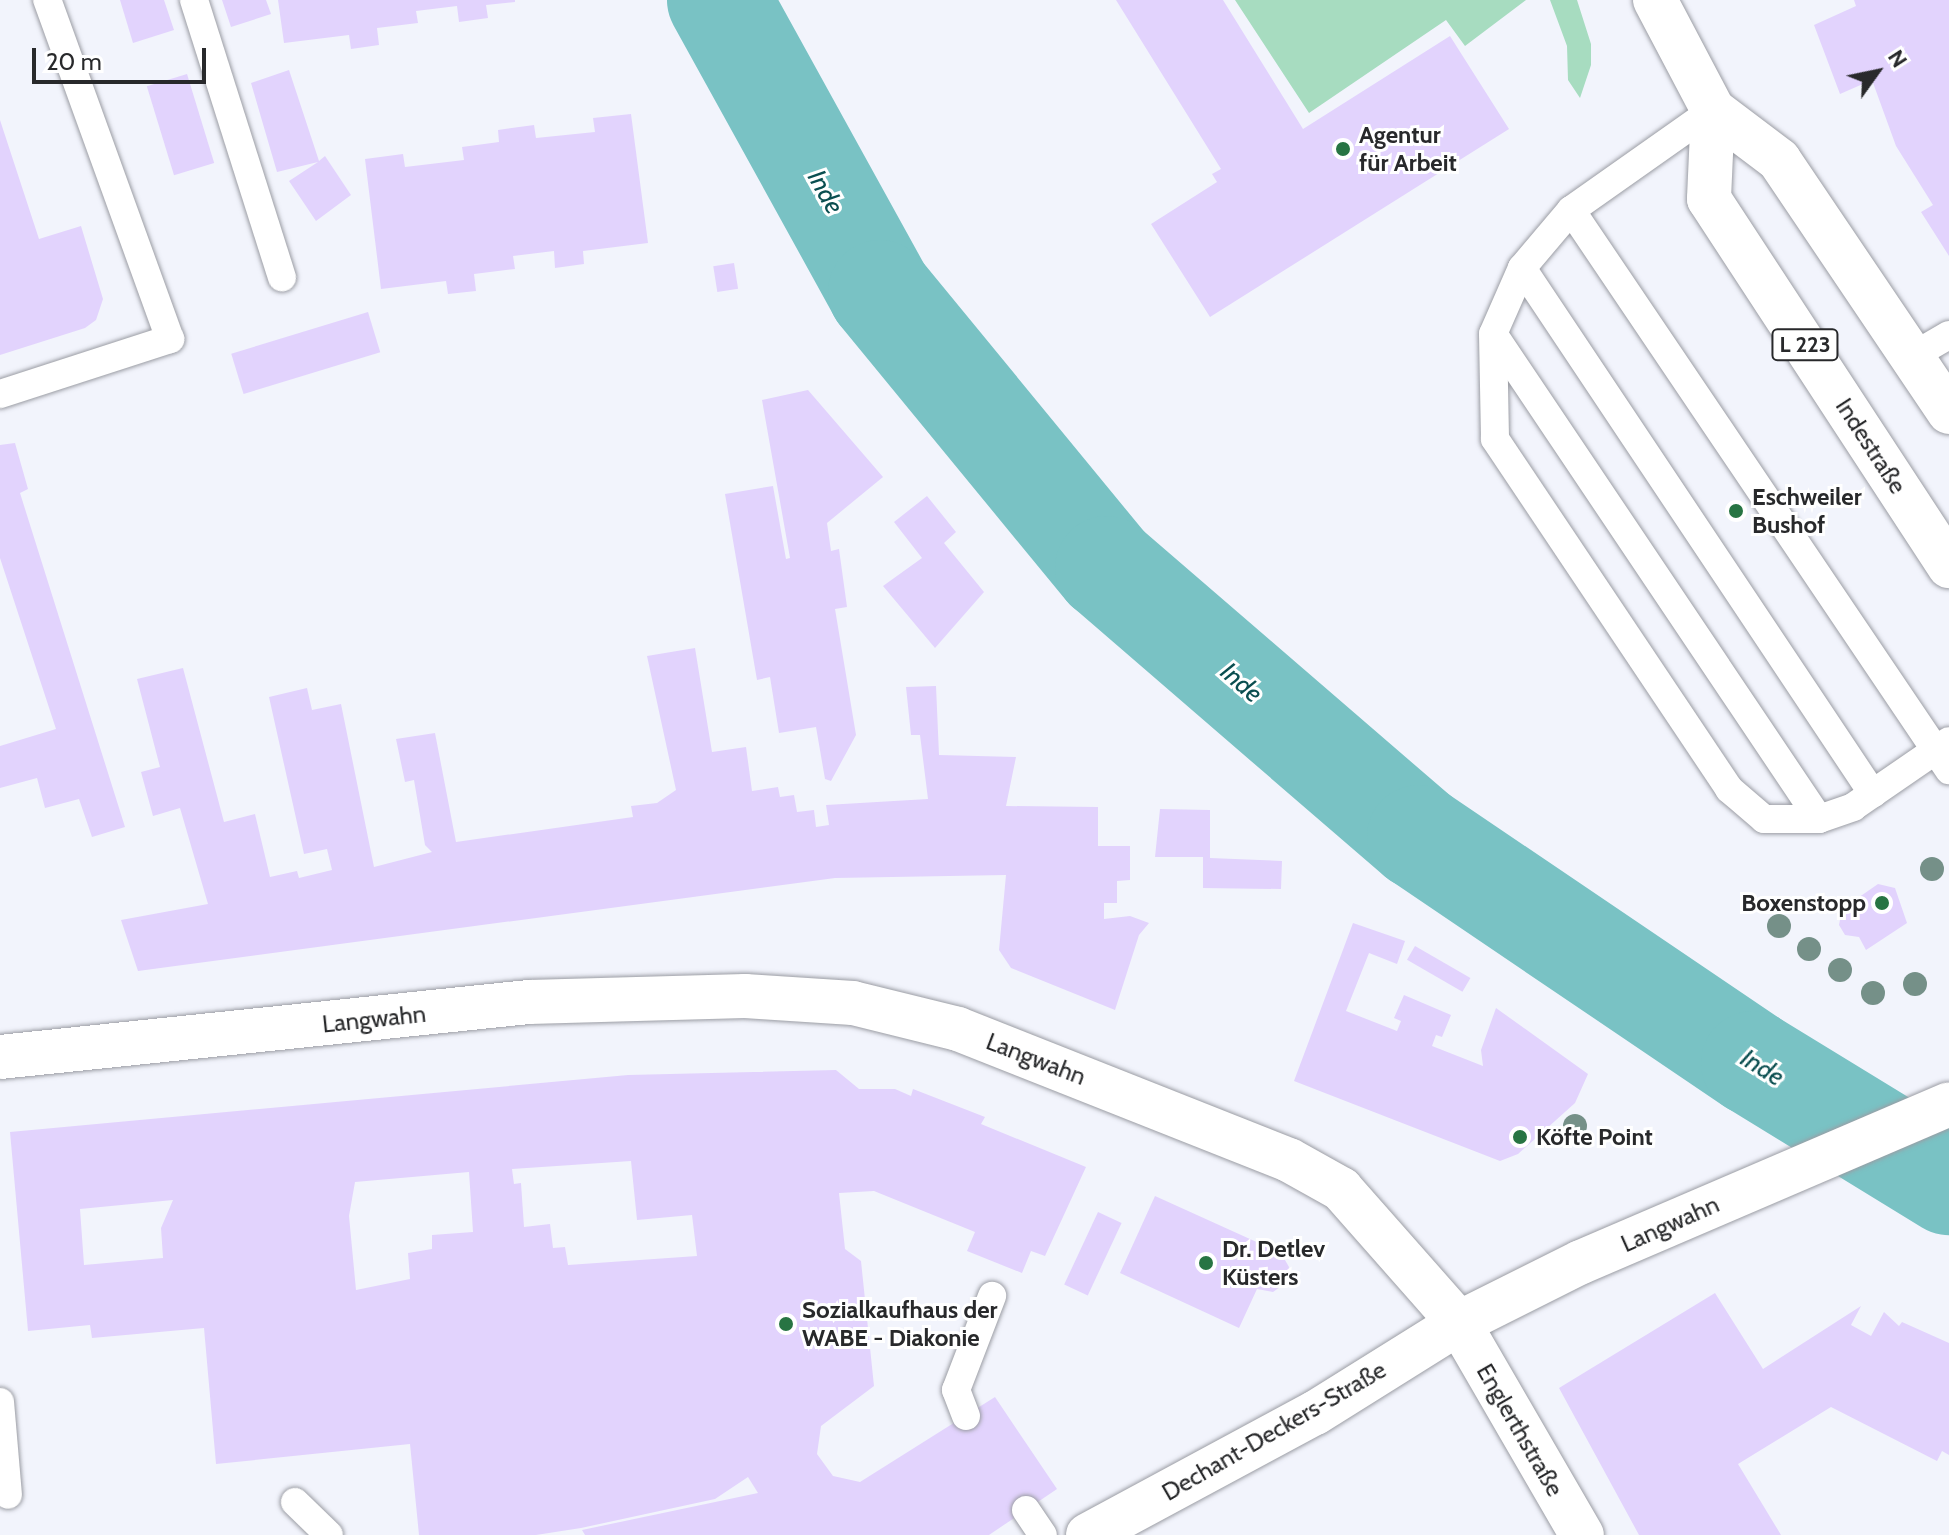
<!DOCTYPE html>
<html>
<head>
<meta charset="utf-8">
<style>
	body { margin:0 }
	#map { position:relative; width:1949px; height:1535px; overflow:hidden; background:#f2f4fc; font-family:Cabin,sans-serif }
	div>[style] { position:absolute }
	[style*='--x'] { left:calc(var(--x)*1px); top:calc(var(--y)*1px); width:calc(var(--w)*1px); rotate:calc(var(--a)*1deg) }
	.green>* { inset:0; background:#a7dcc0 }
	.river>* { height:104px; margin:-52px; padding:0 52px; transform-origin:52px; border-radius:52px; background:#79c2c4 }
	.building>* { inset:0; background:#e2d3fd; transform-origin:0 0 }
	.roads { filter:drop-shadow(0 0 2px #9b9da4) drop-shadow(0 0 2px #9b9da4) }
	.lane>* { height:28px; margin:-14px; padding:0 14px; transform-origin:14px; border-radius:14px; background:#fff }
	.street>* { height:44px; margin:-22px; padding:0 22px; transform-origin:22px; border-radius:22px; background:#fff }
	.secondary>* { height:44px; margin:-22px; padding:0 22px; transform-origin:22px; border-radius:22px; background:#fff }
	.primary>* { height:44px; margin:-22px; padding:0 22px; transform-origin:22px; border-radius:22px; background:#fff }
	.trees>* { width:24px; height:24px; margin:-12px; border-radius:50%; background:#759088 }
	.dots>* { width:22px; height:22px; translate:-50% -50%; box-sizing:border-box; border:4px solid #fff; border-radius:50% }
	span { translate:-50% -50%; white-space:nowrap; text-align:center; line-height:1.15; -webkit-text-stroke:6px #fff; paint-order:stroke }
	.shield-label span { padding:2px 6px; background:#fff; border:2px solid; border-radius:6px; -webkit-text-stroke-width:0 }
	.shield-label { font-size:22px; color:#28292b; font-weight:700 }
	.poi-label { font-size:24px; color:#28292b; font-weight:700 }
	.left { translate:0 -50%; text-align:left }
	.right { translate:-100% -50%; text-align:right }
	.street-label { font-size:24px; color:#28292b }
	.water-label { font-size:26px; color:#0a4e50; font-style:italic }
	.north { position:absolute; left:1837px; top:32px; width:80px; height:80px; -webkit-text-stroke:6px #fff; paint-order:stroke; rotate:57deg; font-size:22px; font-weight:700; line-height:32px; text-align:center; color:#28292b }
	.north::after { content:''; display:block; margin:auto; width:28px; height:36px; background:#28292b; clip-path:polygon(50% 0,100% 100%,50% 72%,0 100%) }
	.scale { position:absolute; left:32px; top:48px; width:174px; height:36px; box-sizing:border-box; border:4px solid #28292b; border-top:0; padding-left:10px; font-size:24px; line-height:28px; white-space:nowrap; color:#28292b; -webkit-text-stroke:6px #fff; paint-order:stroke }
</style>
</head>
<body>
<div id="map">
	<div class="green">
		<i style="clip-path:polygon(1235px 0,1526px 0,1465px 46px,1446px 20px,1309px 113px)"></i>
		<i style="clip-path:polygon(1550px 0,1577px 0,1591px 44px,1591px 65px,1580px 98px,1568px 80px,1567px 46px)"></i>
	</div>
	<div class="river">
		<i style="--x:719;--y:0;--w:333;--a:61.1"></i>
		<i style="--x:880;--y:292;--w:357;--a:50.6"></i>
		<i style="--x:1107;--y:568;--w:412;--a:40.8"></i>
		<i style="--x:1419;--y:837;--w:403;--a:34.1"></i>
		<i style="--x:1753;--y:1063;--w:230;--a:31.5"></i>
	</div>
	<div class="building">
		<i style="clip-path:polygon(120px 0,164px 0,174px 30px,133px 43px)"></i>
		<i style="clip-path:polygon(222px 0,266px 0,271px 14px,231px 27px)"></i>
		<i style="clip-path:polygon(278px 0,515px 0,515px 2px,486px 5px,488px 18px,459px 22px,457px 6px,416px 11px,418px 23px,377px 28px,379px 45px,351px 49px,349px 35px,284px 43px)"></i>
		<i style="clip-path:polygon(1116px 0,1223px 0,1303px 129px,1450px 36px,1509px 129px,1210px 317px,1151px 224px,1217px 182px,1212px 174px,1221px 169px)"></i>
		<i style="clip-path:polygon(1854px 0,1949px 0,1949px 256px,1921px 212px,1933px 205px,1896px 146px,1872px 80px,1840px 94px,1814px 25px,1856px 6px)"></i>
		<i style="clip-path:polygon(289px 70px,319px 161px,325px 156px,351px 195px,316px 221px,289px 181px,318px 162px,277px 172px,251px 83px)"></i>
		<i style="left:187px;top:74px;width:93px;height:42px;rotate:73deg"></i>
		<i style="clip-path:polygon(631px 114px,648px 243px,583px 251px,584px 264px,555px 268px,554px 251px,513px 256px,515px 269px,474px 274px,476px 291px,448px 294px,446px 281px,381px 289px,365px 159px,403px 154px,405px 167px,464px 160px,462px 147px,499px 142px,498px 130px,534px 125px,536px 138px,595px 132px,593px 118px)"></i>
		<i style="clip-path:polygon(0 120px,39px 239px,81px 226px,103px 299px,96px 320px,85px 328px,0 355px)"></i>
		<i style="left:734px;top:263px;width:26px;height:21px;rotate:81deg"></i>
		<i style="left:368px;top:312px;width:42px;height:143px;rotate:73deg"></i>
		<i style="clip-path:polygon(808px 390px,883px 477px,827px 523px,831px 551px,839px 549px,847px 607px,835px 609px,856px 735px,831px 781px,825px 779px,816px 727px,779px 733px,770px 677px,757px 680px,725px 494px,773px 486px,786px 559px,790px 558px,762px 400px)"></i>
		<i style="clip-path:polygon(15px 443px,28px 489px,20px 493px,125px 827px,92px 837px,79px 799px,45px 808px,37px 778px,0 788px,0 746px,56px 729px,0 558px,0 445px)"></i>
		<i style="clip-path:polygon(927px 496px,956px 532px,944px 543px,984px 592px,935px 648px,883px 586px,922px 558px,894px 522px)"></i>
		<i style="clip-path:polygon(695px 648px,712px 752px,746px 747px,752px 791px,778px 787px,780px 797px,794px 795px,797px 812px,814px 810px,816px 827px,829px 825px,826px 805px,928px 799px,920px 735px,911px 735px,906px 687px,936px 686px,939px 755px,1016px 757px,1006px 806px,1098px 807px,1098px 846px,1130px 846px,1130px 880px,1117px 881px,1117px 903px,1104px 903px,1104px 919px,1130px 916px,1149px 923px,1139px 935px,1115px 1010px,1011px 968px,999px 950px,1006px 875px,835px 878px,138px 971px,121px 920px,208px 904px,180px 808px,153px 816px,141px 772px,160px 767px,137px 679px,183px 668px,224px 822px,255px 814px,270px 877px,297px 871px,299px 878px,332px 870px,327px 849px,304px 854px,269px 697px,307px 688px,312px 710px,341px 704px,374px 867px,432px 852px,425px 845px,414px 780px,405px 782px,396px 739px,435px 733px,456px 842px,633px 817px,631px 806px,657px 803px,676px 790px,647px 656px)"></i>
		<i style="clip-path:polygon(1160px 809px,1210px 810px,1210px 858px,1282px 861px,1281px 889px,1203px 888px,1203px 857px,1155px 857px)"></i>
		<i style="clip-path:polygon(1878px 884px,1895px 888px,1907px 923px,1866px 950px,1859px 937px,1845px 935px,1839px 925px,1842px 909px)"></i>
		<i style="clip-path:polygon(1353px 923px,1405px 941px,1397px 964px,1369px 953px,1346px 1011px,1397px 1031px,1401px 1021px,1394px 1018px,1404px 995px,1451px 1015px,1442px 1037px,1436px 1035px,1432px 1046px,1483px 1066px,1481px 1050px,1496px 1008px,1588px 1074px,1575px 1103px,1518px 1154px,1500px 1161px,1294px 1081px)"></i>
		<i style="left:1415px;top:946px;width:64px;height:16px;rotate:30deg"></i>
		<i style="clip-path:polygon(evenodd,836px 1070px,859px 1089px,895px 1089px,911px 1096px,913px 1089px,985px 1117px,981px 1124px,1086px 1167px,1045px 1256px,1031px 1251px,1022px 1273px,967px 1251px,975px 1232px,874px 1191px,839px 1193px,845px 1249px,861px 1261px,874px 1386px,821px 1426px,817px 1454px,833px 1476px,860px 1482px,995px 1397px,1057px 1489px,989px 1535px,585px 1535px,582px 1530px,758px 1493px,748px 1477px,715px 1499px,581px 1528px,536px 1535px,419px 1535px,410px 1444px,216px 1464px,204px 1328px,92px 1338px,90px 1325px,28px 1331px,10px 1132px,628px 1075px,836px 1070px,631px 1161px,637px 1220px,692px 1215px,697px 1256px,568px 1265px,565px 1247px,553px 1248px,550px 1224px,524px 1227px,521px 1183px,514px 1184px,512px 1169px,631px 1161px,836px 1070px,469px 1172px,473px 1232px,432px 1235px,432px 1249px,408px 1253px,410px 1279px,356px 1290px,349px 1216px,355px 1182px,469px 1172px,836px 1070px,173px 1200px,161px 1228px,163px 1258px,84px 1265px,80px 1209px,173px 1200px)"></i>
		<i style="clip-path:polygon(1155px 1196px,1281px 1253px,1289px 1267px,1287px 1282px,1273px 1292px,1257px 1289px,1239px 1328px,1120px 1273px)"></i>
		<i style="left:1098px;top:1212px;width:26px;height:80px;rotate:25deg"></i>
		<i style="clip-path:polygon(1715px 1293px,1763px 1369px,1861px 1306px,1851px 1325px,1871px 1336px,1884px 1312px,1899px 1326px,1902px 1322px,1949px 1343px,1949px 1455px,1942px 1451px,1937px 1461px,1831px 1407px,1738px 1464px,1781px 1535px,1639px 1535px,1559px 1388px)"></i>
	</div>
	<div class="roads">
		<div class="lane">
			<i style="--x:194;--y:0;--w:291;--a:72.4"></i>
			<i style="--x:1713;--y:110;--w:174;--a:144.8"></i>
			<i style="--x:1571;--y:210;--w:76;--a:130.2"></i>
			<i style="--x:1522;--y:268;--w:72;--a:113.7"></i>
			<i style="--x:1493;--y:334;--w:105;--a:88.9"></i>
			<i style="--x:1495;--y:439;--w:421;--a:56.2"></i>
			<i style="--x:1729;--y:789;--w:46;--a:40.6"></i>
			<i style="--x:1764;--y:819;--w:55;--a:0"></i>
			<i style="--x:1819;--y:819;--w:36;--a:-19"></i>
			<i style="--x:1853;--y:807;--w:116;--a:-34.5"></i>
			<i style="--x:1571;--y:210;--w:676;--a:55.98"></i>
			<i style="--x:1522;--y:268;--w:632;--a:56.28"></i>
			<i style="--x:1494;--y:335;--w:583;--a:56.12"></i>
			<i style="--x:1911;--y:357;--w:44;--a:-30.1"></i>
			<i style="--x:0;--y:394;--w:179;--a:-17.9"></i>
			<i style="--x:170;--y:339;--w:361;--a:-109.9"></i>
			<i style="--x:0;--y:1402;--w:93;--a:85.1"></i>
			<i style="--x:966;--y:1416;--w:28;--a:-111"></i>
			<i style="--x:956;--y:1390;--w:101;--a:-69"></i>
			<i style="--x:295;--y:1502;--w:47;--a:44.1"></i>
			<i style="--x:1026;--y:1510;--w:30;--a:56"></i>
		</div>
		<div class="street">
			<i style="--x:1088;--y:1535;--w:258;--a:-28.3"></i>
			<i style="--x:1315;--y:1413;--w:170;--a:-32"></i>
			<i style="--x:1459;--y:1323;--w:245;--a:59.9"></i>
		</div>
		<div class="secondary">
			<i style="--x:0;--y:1057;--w:532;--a:-5.94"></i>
			<i style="--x:529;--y:1002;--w:216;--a:-1.6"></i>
			<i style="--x:745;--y:996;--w:108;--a:3.7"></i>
			<i style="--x:853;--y:1003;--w:108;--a:13.9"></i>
			<i style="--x:958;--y:1029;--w:356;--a:21.6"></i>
			<i style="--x:1289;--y:1160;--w:60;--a:29.1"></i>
			<i style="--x:1341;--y:1189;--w:179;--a:48.6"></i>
			<i style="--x:1459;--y:1323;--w:136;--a:-26.6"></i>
			<i style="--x:1581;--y:1262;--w:400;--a:-23.2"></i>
		</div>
		<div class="primary">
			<i style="--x:1655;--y:0;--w:124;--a:62.2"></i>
			<i style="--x:1713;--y:110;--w:83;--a:37.1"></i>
			<i style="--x:1779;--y:160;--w:304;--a:56"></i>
			<i style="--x:1713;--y:110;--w:89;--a:92.6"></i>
			<i style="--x:1709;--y:199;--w:439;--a:56.8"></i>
		</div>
	</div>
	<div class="trees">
		<i style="left:1932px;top:869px"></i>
		<i style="left:1779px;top:926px"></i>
		<i style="left:1809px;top:949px"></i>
		<i style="left:1840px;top:970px"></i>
		<i style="left:1915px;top:984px"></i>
		<i style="left:1873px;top:993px"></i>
		<i style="left:1575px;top:1126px"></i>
	</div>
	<div class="dots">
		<i style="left:1343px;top:149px;background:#277443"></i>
		<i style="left:1736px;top:511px;background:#277443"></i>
		<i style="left:1882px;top:903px;background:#277443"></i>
		<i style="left:1520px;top:1137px;background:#277443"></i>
		<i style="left:1206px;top:1263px;background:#277443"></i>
		<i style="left:786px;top:1324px;background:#277443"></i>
	</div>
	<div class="shield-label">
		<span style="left:1805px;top:345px">L 223</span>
	</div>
	<div class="poi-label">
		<span class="left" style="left:1359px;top:149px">Agentur<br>für Arbeit</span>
		<span class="left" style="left:1752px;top:511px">Eschweiler<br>Bushof</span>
		<span class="right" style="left:1866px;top:903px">Boxenstopp</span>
		<span class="left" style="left:1536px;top:1137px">Köfte Point</span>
		<span class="left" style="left:1222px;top:1263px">Dr. Detlev<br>Küsters</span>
		<span class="left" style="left:802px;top:1324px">Sozialkaufhaus der<br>WABE - Diakonie</span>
	</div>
	<div class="street-label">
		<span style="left:1871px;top:446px;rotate:57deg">Indestraße</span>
		<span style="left:374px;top:1019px;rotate:-6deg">Langwahn</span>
		<span style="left:1036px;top:1059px;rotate:21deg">Langwahn</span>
		<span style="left:1670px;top:1224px;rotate:-24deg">Langwahn</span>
		<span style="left:1520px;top:1430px;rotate:60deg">Englerthstraße</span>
		<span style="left:1274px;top:1431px;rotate:-30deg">Dechant-Deckers-Straße</span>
	</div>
	<div class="water-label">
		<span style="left:825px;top:192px;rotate:61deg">Inde</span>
		<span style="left:1241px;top:683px;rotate:41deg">Inde</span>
		<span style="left:1762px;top:1068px;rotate:32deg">Inde</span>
	</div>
	<div class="north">N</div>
	<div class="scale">20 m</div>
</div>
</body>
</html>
